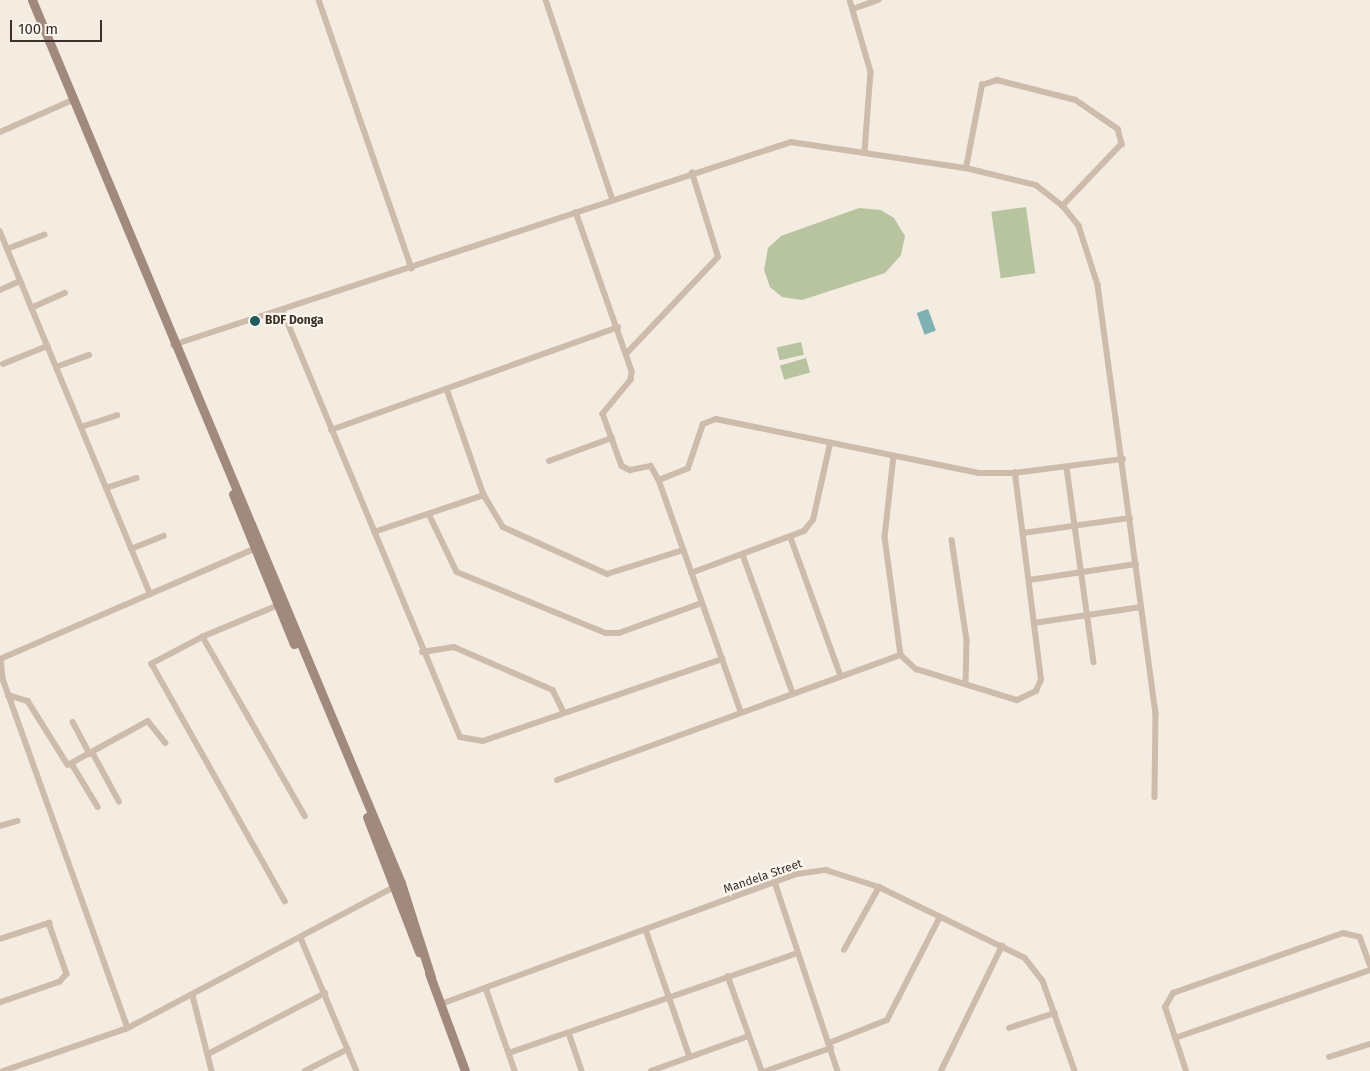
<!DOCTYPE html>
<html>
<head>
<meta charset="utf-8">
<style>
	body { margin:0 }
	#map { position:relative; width:1370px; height:1071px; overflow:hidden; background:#f4ebe1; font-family:"Fira Sans",sans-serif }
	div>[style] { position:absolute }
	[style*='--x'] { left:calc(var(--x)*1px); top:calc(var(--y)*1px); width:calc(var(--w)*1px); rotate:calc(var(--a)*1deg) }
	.green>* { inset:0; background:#b8c4a0; transform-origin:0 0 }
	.water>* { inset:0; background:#7fb0b2; transform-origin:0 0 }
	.street>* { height:5.5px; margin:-2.75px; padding:0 2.75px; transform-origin:2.75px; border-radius:2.75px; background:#cdbbac }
	.secondary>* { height:9px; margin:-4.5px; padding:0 4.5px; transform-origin:4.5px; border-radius:4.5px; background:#a18a7d }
	.dots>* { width:14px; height:14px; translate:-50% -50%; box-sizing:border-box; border:2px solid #fbf5ee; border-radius:50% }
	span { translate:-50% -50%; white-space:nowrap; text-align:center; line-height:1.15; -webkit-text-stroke:4.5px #fbf5ee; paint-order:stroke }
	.poi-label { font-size:12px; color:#3b302b; font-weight:700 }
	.left { translate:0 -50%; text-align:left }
	.street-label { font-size:12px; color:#3b302b }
	.scale { position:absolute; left:10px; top:20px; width:92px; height:22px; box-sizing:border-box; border:2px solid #3b302b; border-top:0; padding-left:6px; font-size:15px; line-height:18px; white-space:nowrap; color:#3b302b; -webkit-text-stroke:4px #fbf5ee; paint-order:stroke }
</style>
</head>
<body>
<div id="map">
	<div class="green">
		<i style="left:1026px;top:207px;width:67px;height:35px;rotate:82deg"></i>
		<i style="clip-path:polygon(859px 208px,881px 210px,894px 218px,905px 236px,901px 255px,885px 273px,802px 300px,782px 297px,770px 287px,764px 270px,768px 248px,781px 236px)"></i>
		<i style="left:801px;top:342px;width:13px;height:25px;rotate:77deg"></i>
		<i style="left:806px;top:358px;width:15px;height:27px;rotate:74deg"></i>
	</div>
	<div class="water">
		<i style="left:928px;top:309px;width:23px;height:12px;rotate:70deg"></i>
	</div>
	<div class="street">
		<i style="--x:319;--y:0;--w:284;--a:70.9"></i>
		<i style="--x:546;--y:0;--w:211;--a:71.5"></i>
		<i style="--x:850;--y:0;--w:75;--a:73.7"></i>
		<i style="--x:871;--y:72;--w:80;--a:94.3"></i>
		<i style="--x:853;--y:9;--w:27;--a:-20"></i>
		<i style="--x:0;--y:132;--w:82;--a:-23.7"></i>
		<i style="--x:966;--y:168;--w:85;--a:-79.1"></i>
		<i style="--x:982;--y:85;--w:16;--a:-18"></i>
		<i style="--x:997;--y:80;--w:81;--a:14.2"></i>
		<i style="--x:1076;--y:100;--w:51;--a:34.6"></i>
		<i style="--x:1118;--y:129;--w:16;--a:75"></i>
		<i style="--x:1122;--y:144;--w:86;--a:133.6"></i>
		<i style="--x:576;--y:212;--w:169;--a:70.6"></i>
		<i style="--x:632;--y:371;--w:9;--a:96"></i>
		<i style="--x:631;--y:380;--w:44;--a:129.5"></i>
		<i style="--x:603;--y:414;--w:55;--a:69.9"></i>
		<i style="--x:622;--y:466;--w:9;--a:27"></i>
		<i style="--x:630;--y:470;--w:21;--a:-11"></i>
		<i style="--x:651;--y:466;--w:16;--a:60"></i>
		<i style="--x:659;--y:480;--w:246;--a:70.5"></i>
		<i style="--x:0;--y:231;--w:393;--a:67.5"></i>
		<i style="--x:7;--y:249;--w:40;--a:-21"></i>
		<i style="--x:0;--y:290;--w:22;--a:-24"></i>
		<i style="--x:31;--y:308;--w:37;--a:-24"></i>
		<i style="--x:283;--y:311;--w:461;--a:67.4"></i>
		<i style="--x:460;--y:737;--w:23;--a:10"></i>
		<i style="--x:483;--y:741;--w:253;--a:-18.9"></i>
		<i style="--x:173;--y:345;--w:650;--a:-18.18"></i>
		<i style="--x:791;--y:142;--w:177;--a:8.5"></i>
		<i style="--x:966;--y:168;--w:72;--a:13.7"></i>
		<i style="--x:1036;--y:185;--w:34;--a:38"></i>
		<i style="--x:1063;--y:206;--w:26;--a:51"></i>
		<i style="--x:1079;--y:226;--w:62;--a:72.1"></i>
		<i style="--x:1098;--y:285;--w:432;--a:82.3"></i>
		<i style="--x:1156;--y:713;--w:84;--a:90.7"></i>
		<i style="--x:627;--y:353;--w:132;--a:-46.5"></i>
		<i style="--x:718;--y:257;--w:88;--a:-107.2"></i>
		<i style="--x:3;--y:364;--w:48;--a:-22.2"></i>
		<i style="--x:56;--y:367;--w:35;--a:-20"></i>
		<i style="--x:447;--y:389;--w:112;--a:70.8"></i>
		<i style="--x:484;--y:495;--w:37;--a:59"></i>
		<i style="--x:503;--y:527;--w:114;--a:24.3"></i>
		<i style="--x:607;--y:574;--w:80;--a:-17.5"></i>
		<i style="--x:81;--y:427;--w:38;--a:-18"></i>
		<i style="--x:331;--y:430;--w:305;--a:-19.7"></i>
		<i style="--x:894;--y:456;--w:81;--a:96.3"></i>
		<i style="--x:885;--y:537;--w:119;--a:82.3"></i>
		<i style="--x:901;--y:655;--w:21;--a:43"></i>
		<i style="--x:916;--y:669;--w:106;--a:17.1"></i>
		<i style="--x:1017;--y:700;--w:21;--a:-25"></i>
		<i style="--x:1036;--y:691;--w:12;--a:-66"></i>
		<i style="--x:1041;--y:680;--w:209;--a:-97.2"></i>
		<i style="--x:549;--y:461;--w:67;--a:-20.1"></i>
		<i style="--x:1067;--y:468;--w:196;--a:82.1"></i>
		<i style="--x:659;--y:480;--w:31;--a:-22"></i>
		<i style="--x:688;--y:468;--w:46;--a:-71.2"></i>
		<i style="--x:703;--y:424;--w:14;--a:-21"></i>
		<i style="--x:716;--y:419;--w:268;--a:11.6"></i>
		<i style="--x:978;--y:473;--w:37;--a:0"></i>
		<i style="--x:1015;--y:473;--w:109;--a:-7.4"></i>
		<i style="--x:106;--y:488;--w:32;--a:-18"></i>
		<i style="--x:429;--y:514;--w:64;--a:64.2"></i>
		<i style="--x:457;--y:572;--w:161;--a:22.3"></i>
		<i style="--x:606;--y:633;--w:13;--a:0"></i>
		<i style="--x:619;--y:633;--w:88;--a:-19.9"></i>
		<i style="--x:374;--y:532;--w:116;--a:-18.6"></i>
		<i style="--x:1023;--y:533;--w:108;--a:-8"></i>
		<i style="--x:791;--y:538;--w:147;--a:70.1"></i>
		<i style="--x:952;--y:540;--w:101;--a:81.5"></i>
		<i style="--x:967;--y:640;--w:44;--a:91.3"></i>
		<i style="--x:131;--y:549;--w:35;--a:-22"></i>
		<i style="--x:743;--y:555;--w:147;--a:70.1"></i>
		<i style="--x:691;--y:573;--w:121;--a:-20.4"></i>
		<i style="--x:804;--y:531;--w:14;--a:-51"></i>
		<i style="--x:813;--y:520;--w:78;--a:-77.4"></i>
		<i style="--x:1029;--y:580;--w:108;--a:-8.5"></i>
		<i style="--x:280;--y:605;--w:83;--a:157.4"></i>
		<i style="--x:203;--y:637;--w:58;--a:152.1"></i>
		<i style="--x:152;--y:664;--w:272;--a:60.7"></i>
		<i style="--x:1034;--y:623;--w:108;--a:-8.5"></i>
		<i style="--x:203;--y:637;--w:206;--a:60.3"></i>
		<i style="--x:422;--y:652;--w:32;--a:-9"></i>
		<i style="--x:454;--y:647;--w:108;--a:23.5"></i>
		<i style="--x:553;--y:690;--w:25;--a:64"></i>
		<i style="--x:0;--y:659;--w:280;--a:-23.4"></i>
		<i style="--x:1;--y:659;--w:20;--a:84"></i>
		<i style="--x:3;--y:679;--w:371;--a:70.3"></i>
		<i style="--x:8;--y:695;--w:21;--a:17"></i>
		<i style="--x:28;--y:701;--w:75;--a:58"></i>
		<i style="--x:68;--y:765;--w:91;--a:-28.8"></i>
		<i style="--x:148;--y:721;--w:28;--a:51"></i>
		<i style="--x:73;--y:722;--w:36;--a:62"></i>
		<i style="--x:93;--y:753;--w:55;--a:61.6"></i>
		<i style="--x:72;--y:764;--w:50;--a:58.8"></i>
		<i style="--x:557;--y:780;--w:366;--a:-20"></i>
		<i style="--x:0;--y:826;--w:18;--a:-16"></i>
		<i style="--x:775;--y:882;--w:199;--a:71.6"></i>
		<i style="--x:646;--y:930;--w:134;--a:70.9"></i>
		<i style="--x:301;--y:938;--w:144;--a:67.2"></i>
		<i style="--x:0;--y:939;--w:52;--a:-18.1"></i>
		<i style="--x:49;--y:923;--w:54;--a:70.6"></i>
		<i style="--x:67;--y:974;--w:11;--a:131"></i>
		<i style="--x:60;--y:982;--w:64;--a:160.7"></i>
		<i style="--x:844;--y:950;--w:72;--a:-60.9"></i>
		<i style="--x:728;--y:976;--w:101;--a:70.3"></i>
		<i style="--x:486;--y:988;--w:88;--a:70.7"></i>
		<i style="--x:193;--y:996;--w:77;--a:75.8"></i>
		<i style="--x:441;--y:1004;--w:379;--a:-20.1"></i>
		<i style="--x:797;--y:874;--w:29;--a:-8"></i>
		<i style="--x:826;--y:870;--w:56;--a:17.8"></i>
		<i style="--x:879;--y:887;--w:162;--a:25.9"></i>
		<i style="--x:1025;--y:958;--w:29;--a:52"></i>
		<i style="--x:1043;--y:981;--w:96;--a:70.4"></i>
		<i style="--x:1009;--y:1028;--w:48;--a:-18.1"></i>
		<i style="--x:569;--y:1033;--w:40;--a:71.1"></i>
		<i style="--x:1175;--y:1038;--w:207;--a:-19.2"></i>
		<i style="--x:829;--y:1043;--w:62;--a:-21.6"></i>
		<i style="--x:887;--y:1020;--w:116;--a:-62.8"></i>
		<i style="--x:509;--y:1053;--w:305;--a:-19.1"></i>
		<i style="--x:208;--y:1054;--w:132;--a:-27.5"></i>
		<i style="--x:1329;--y:1057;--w:43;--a:-17.6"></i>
		<i style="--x:3;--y:1071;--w:132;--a:-19"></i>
		<i style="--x:128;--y:1028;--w:303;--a:-27.9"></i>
		<i style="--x:305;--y:1071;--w:48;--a:-27.1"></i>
		<i style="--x:651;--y:1071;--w:104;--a:-19.7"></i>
		<i style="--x:766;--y:1071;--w:69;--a:-19.5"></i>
		<i style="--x:941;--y:1071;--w:139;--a:-64"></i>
		<i style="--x:1186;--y:1071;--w:67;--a:-108.2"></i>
		<i style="--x:1165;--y:1007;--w:16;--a:-60"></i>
		<i style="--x:1173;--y:993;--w:180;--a:-19.4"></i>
		<i style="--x:1343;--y:933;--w:17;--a:13"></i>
		<i style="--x:1360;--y:937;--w:30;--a:70"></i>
	</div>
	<div class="secondary">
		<i style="--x:32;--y:0;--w:957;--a:67.32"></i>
		<i style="--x:401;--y:883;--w:99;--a:72.3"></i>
		<i style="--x:233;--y:494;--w:162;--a:67.9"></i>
		<i style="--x:367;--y:817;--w:145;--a:68.9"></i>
		<i style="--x:429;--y:973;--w:104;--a:69.8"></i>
	</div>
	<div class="dots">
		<i style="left:255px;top:321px;background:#1f5a5e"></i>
	</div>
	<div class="poi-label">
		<span class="left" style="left:265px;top:321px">BDF Donga</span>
	</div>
	<div class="street-label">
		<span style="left:763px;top:877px;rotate:-19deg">Mandela Street</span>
	</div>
	<div class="scale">100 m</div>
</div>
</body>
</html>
